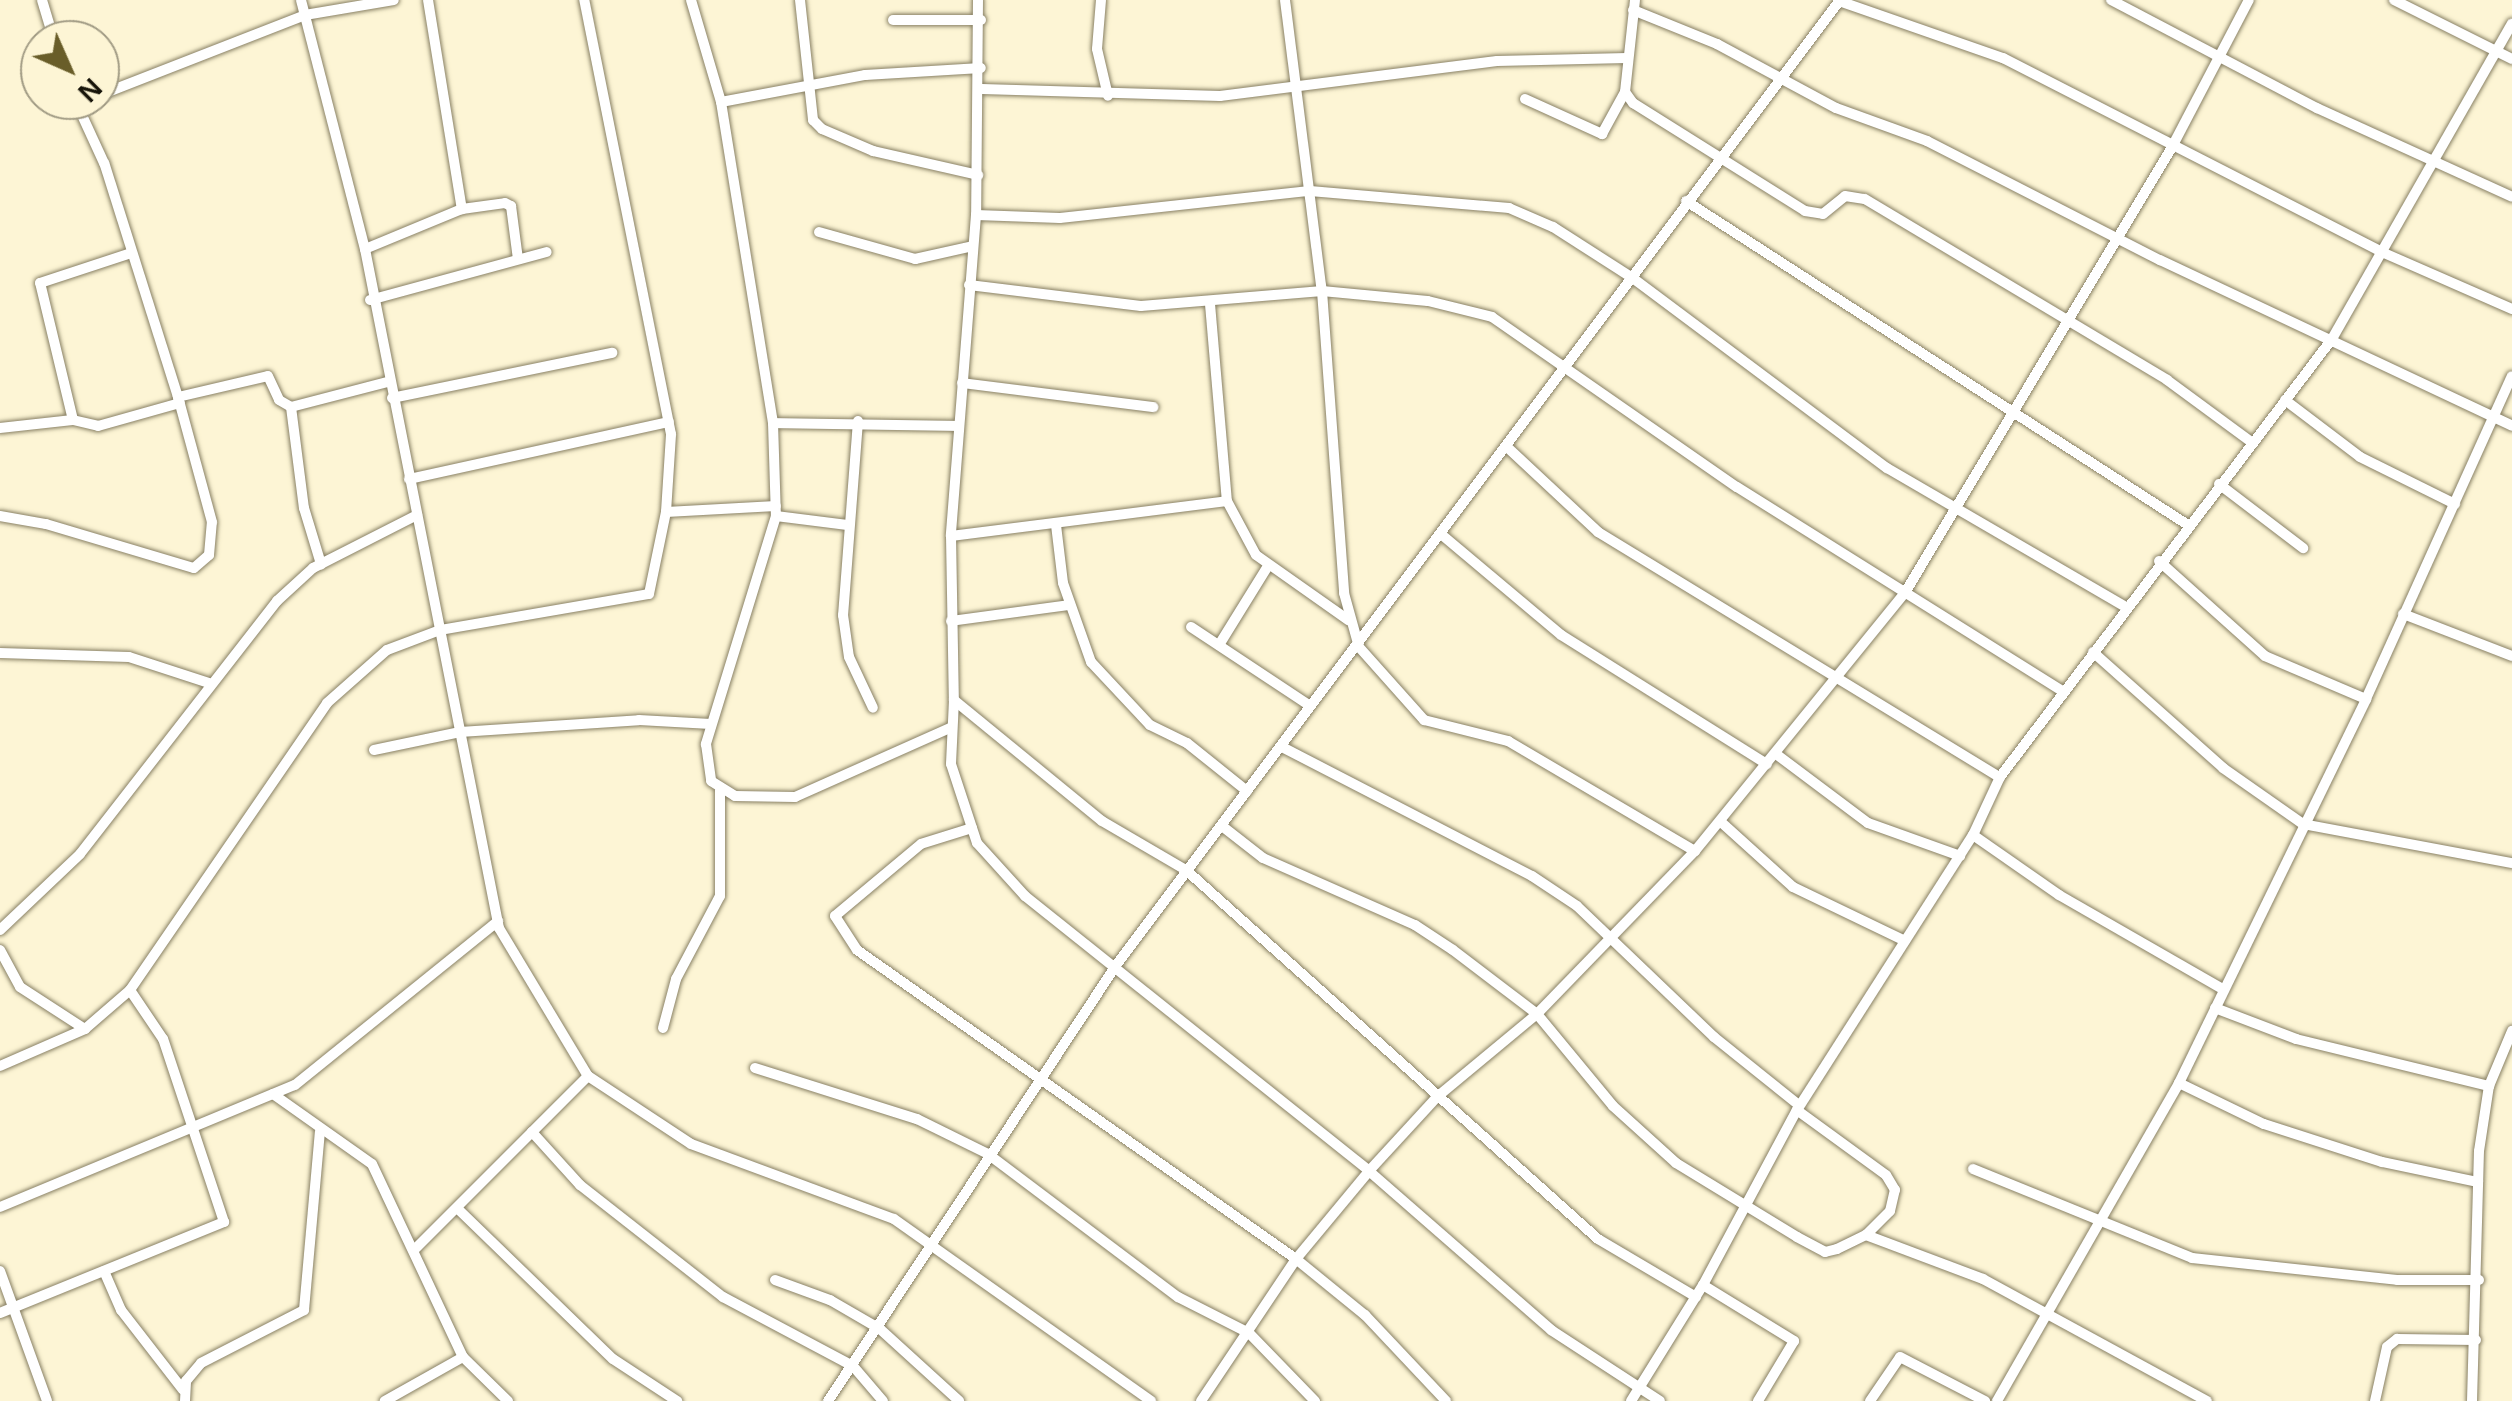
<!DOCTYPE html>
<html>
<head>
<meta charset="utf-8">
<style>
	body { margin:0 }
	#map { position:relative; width:2512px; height:1401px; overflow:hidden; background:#fdf5d5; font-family:Helvetica,sans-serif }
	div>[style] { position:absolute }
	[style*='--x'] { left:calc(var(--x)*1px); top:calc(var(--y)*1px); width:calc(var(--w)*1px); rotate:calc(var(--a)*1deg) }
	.roads { filter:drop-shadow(0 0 2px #888064) drop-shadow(0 0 2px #888064) }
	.minor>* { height:10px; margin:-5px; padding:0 5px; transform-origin:5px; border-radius:5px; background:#fff }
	span { translate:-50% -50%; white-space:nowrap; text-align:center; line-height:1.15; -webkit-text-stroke:10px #fdf5d5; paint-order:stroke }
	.north { position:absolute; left:20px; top:20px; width:100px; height:100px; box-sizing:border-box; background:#fdf5d5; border:2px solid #a19b84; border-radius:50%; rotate:135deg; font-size:28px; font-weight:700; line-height:40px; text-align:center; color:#18150a }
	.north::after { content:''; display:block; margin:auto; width:35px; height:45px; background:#695d29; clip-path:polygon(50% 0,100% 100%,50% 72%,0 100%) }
</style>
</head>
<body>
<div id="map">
	<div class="roads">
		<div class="minor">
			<i style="--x:42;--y:0;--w:42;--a:73.3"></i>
			<i style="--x:301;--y:0;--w:257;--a:75.6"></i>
			<i style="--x:365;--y:249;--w:692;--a:78.84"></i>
			<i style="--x:499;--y:928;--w:173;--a:59"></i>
			<i style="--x:588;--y:1076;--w:123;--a:33.4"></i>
			<i style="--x:691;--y:1144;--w:216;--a:20.3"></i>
			<i style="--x:894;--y:1219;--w:315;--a:35.3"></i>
			<i style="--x:428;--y:0;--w:212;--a:80.8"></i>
			<i style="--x:691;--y:0;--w:106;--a:73.6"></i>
			<i style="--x:721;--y:102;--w:325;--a:80.8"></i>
			<i style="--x:773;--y:423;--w:183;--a:0.9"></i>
			<i style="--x:800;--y:0;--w:121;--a:83.8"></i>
			<i style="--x:813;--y:120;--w:13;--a:45"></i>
			<i style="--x:822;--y:129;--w:56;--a:23.3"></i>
			<i style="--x:873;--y:151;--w:108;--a:12.9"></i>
			<i style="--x:978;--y:0;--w:215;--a:90.5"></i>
			<i style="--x:976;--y:215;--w:322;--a:94.5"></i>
			<i style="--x:951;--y:536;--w:164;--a:89"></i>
			<i style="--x:954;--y:700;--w:191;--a:39.3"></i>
			<i style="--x:1102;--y:821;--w:97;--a:30.3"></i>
			<i style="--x:1186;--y:870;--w:553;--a:41.85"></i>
			<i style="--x:1598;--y:1239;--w:114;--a:30.6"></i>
			<i style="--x:1101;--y:0;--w:49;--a:94.7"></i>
			<i style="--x:1097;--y:49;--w:48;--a:76.8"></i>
			<i style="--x:1285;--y:0;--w:293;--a:82.8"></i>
			<i style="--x:1322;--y:291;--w:303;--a:85.8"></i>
			<i style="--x:1344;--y:593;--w:56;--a:74.5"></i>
			<i style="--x:1359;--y:647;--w:98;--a:48.3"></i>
			<i style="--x:1424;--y:720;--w:87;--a:14"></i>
			<i style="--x:1508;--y:741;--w:217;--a:30.5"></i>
			<i style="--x:1635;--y:0;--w:93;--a:96.2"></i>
			<i style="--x:1625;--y:92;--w:14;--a:54"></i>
			<i style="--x:1633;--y:103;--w:203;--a:32.1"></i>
			<i style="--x:1805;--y:211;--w:18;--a:9"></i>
			<i style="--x:1823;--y:214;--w:28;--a:-39"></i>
			<i style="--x:1845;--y:196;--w:20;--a:9"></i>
			<i style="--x:1865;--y:199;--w:352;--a:30.9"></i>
			<i style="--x:2167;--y:380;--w:103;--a:36.3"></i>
			<i style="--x:2111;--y:0;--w:233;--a:27.7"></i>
			<i style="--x:2317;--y:108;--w:214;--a:24.5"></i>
			<i style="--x:2394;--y:0;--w:132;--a:26.6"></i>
			<i style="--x:1839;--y:1;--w:174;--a:19.2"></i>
			<i style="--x:2003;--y:58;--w:428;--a:27.1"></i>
			<i style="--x:2384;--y:253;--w:140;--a:23.6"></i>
			<i style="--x:1633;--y:10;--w:91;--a:22"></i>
			<i style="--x:1717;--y:44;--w:135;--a:28.3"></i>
			<i style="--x:1836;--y:108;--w:97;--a:19.9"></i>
			<i style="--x:1927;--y:141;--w:262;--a:27.1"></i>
			<i style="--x:2160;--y:260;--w:389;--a:25.2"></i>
			<i style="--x:893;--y:20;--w:88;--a:0"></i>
			<i style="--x:982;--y:89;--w:238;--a:1.7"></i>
			<i style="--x:1220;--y:96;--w:279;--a:-7.2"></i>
			<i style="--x:1497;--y:61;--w:130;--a:-1.3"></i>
			<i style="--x:100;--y:95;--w:220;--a:-21.3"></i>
			<i style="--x:305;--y:15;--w:90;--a:-9.6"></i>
			<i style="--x:1525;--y:99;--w:85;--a:24.4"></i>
			<i style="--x:1602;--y:134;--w:48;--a:-61.3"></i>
			<i style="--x:721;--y:102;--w:147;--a:-10.6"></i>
			<i style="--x:865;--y:75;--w:116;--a:-3.5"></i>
			<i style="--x:1686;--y:201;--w:597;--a:32.84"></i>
			<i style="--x:976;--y:215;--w:84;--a:2"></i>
			<i style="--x:1060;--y:218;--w:251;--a:-6.2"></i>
			<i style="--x:1310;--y:191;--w:200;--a:4.9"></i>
			<i style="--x:1509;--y:208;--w:48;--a:23.4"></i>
			<i style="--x:1553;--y:227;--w:96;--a:32.7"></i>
			<i style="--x:1634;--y:279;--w:316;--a:36.8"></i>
			<i style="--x:1887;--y:468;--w:276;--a:30.2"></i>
			<i style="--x:819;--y:232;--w:100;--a:15.7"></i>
			<i style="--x:915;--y:259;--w:59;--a:-12.6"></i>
			<i style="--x:365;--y:249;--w:105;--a:-22.4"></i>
			<i style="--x:462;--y:209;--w:43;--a:-7.9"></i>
			<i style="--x:505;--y:203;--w:7;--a:27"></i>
			<i style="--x:511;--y:206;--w:53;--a:82.5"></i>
			<i style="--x:969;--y:285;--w:173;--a:7"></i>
			<i style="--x:1141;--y:306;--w:182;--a:-4.7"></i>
			<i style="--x:1322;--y:291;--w:106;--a:5.4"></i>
			<i style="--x:1428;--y:301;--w:66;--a:14"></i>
			<i style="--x:1492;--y:317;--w:298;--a:34.8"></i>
			<i style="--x:1737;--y:487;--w:384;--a:32.1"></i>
			<i style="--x:370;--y:300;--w:183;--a:-15.2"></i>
			<i style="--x:1210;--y:304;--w:198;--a:85.1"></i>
			<i style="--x:962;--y:383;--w:193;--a:7.2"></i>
			<i style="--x:178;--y:397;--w:92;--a:-13.1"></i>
			<i style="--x:268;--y:376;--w:26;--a:65"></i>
			<i style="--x:279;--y:400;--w:14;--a:30"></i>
			<i style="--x:291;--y:407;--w:100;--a:-14.5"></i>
			<i style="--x:392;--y:398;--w:225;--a:-11.6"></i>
			<i style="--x:2285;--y:400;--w:94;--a:37.2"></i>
			<i style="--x:2360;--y:457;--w:106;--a:26.3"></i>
			<i style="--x:291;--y:407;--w:102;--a:82.7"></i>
			<i style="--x:304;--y:508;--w:59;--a:73.1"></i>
			<i style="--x:73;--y:420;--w:141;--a:-103.5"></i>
			<i style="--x:40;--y:283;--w:96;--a:-18.2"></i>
			<i style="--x:858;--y:421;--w:195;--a:94.4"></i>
			<i style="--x:843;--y:615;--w:42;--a:81.9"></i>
			<i style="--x:849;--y:657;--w:56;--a:64.8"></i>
			<i style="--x:773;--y:423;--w:93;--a:88.2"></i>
			<i style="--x:776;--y:516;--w:239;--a:107.1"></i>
			<i style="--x:706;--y:744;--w:37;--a:82"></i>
			<i style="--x:711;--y:781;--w:28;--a:32"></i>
			<i style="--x:735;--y:796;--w:60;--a:1"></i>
			<i style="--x:795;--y:797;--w:172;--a:-24"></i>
			<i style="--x:0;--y:428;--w:73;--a:-6.3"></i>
			<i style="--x:73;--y:420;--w:26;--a:13"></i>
			<i style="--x:98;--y:426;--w:85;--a:-15.7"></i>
			<i style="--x:1507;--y:447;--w:125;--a:43"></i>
			<i style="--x:1598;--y:532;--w:471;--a:31.4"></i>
			<i style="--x:409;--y:479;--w:266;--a:-12.4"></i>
			<i style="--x:2219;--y:484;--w:106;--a:37.3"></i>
			<i style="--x:666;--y:512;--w:110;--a:-3.1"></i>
			<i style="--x:0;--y:516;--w:47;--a:9.9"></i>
			<i style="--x:46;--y:524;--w:154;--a:16.6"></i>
			<i style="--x:194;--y:568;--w:20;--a:-41"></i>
			<i style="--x:209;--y:555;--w:33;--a:-85"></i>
			<i style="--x:212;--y:522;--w:130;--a:-105.2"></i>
			<i style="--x:178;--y:397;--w:245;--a:-107.5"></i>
			<i style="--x:104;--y:163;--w:69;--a:-114.7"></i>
			<i style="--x:776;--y:516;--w:72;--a:7.2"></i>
			<i style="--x:1056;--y:525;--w:58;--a:83.1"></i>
			<i style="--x:1063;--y:583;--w:84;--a:70.5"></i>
			<i style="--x:1091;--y:662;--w:86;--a:46.9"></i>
			<i style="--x:1150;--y:725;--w:41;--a:25.9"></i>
			<i style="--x:1187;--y:743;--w:77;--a:38.7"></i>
			<i style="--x:1442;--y:535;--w:155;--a:40"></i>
			<i style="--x:1561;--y:635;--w:243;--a:32.1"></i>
			<i style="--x:951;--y:536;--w:278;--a:-7.2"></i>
			<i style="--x:1227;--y:501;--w:61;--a:61.8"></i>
			<i style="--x:1256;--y:555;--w:113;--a:35.2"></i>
			<i style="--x:2159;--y:561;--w:142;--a:41.9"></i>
			<i style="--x:2265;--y:656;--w:110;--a:23.1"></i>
			<i style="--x:2403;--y:614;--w:117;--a:21.1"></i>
			<i style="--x:951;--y:621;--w:119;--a:-7.7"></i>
			<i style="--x:1191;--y:627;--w:141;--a:33.5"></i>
			<i style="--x:1219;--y:645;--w:93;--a:-58.2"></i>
			<i style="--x:2093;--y:652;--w:174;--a:41.7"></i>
			<i style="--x:2223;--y:768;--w:98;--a:35"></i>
			<i style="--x:2303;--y:824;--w:213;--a:10.6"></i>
			<i style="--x:0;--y:653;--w:129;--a:1.8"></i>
			<i style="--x:129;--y:657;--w:84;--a:18"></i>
			<i style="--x:954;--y:700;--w:64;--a:92.7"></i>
			<i style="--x:951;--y:764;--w:83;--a:71.8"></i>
			<i style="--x:977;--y:843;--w:72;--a:47.8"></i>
			<i style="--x:1025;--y:896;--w:440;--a:38.6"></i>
			<i style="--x:1369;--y:1171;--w:242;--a:41.1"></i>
			<i style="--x:1551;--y:1330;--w:130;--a:33.1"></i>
			<i style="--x:1282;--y:747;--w:281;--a:27.3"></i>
			<i style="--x:1532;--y:876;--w:54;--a:33.7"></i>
			<i style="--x:1577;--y:906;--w:190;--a:43.7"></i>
			<i style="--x:1714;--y:1037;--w:109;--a:38.7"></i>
			<i style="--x:374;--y:750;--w:88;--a:-11.8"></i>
			<i style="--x:460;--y:732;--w:179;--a:-3.8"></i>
			<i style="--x:639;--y:720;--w:72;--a:3.2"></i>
			<i style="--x:1776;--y:754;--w:115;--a:36.9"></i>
			<i style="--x:1868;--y:823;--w:98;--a:19.7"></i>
			<i style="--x:1721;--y:822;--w:97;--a:42.1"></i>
			<i style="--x:1793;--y:887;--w:124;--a:25.7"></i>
			<i style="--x:1222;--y:826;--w:52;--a:38"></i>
			<i style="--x:1263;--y:858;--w:166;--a:23.8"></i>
			<i style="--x:1415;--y:925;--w:45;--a:33.3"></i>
			<i style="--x:1453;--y:950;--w:106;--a:37.3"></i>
			<i style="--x:1537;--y:1014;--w:119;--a:50.4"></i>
			<i style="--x:1613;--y:1106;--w:85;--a:42.1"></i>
			<i style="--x:1676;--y:1163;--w:142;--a:31.4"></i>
			<i style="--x:1797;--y:1237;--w:32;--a:28"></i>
			<i style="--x:1825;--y:1252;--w:12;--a:-14"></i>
			<i style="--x:1837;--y:1249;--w:32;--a:-26"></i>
			<i style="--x:1866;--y:1235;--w:34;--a:-45"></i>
			<i style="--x:1890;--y:1211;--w:22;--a:-77"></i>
			<i style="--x:1895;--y:1190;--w:17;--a:-121"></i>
			<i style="--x:1886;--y:1175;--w:110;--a:-143.9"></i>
			<i style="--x:972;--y:828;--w:53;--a:162.6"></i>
			<i style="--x:921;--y:844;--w:112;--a:140.1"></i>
			<i style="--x:835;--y:916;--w:40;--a:57.1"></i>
			<i style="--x:857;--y:950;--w:537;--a:35.14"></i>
			<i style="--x:1296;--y:1259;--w:89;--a:39.1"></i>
			<i style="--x:1365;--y:1315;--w:118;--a:46.7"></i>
			<i style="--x:1973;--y:835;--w:105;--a:34.9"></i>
			<i style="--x:2059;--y:895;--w:190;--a:29.9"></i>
			<i style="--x:0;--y:930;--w:110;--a:-43.5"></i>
			<i style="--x:80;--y:854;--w:321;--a:-52.1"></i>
			<i style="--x:277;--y:601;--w:49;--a:-42.5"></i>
			<i style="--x:313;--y:568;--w:117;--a:-27"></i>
			<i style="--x:0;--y:950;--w:42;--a:61.6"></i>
			<i style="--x:20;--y:987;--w:77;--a:32.9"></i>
			<i style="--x:2215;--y:1008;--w:87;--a:20.9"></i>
			<i style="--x:2296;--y:1039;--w:199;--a:13.7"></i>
			<i style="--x:663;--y:1028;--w:51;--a:-75.1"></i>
			<i style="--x:676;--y:979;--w:94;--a:-62.1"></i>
			<i style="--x:720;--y:896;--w:106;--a:-90"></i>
			<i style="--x:0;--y:1066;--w:93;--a:-23.5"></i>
			<i style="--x:85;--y:1029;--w:60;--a:-40.9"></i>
			<i style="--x:130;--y:990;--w:348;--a:-55.5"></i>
			<i style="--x:327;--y:703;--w:80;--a:-41.5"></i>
			<i style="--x:387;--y:650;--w:57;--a:-20.7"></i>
			<i style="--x:440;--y:630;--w:212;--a:-9.8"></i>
			<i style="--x:649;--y:594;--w:84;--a:-78.3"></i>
			<i style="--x:666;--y:512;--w:78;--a:-86.3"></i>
			<i style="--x:671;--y:434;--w:443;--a:-101.3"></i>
			<i style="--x:755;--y:1068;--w:170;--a:17.5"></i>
			<i style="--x:917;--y:1119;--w:79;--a:26.2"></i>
			<i style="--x:988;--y:1154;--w:238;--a:37"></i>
			<i style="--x:1178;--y:1297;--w:80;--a:26.9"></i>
			<i style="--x:1249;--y:1333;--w:95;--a:45.9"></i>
			<i style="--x:588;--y:1076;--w:79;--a:135"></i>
			<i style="--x:532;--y:1132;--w:72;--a:47.8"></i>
			<i style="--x:580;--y:1185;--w:182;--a:38.1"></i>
			<i style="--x:723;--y:1297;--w:147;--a:28"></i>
			<i style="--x:853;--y:1366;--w:46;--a:49.4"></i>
			<i style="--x:2179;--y:1083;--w:94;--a:25.8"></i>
			<i style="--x:2264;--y:1124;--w:124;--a:17.9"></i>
			<i style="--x:2382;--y:1162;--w:98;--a:11.8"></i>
			<i style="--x:273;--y:1094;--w:121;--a:35.3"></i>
			<i style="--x:372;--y:1164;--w:213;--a:64.8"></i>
			<i style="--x:463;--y:1357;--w:90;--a:150.6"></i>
			<i style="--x:1973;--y:1169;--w:236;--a:22.1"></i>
			<i style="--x:2192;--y:1258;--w:206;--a:6.1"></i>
			<i style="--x:2397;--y:1280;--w:82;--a:0"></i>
			<i style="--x:0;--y:1207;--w:319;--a:-22.5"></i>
			<i style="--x:295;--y:1085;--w:261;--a:-38.9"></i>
			<i style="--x:459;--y:1210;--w:214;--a:44.1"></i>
			<i style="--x:613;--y:1359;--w:77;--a:33.3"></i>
			<i style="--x:1866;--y:1235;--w:125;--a:20.6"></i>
			<i style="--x:1983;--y:1279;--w:255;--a:28.6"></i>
			<i style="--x:416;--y:1248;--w:164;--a:-45"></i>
			<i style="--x:0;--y:1271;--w:138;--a:70.1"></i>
			<i style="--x:104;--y:1271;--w:43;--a:66.4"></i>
			<i style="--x:121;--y:1310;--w:101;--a:52.2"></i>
			<i style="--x:775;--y:1280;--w:59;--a:20"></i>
			<i style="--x:830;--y:1300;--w:58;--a:30.1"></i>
			<i style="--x:880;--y:1329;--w:107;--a:42.3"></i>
			<i style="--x:1703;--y:1285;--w:107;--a:31.6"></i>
			<i style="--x:1794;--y:1341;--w:70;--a:121"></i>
			<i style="--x:0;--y:1313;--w:242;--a:-22.1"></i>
			<i style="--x:224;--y:1222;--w:193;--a:-108.4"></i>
			<i style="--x:163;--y:1039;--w:59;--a:-124"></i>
			<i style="--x:463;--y:1357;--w:63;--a:44.4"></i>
			<i style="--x:185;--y:1401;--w:20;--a:-87"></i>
			<i style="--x:186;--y:1381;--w:23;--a:-50"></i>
			<i style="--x:201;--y:1363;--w:116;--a:-27.2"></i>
			<i style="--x:304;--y:1310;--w:179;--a:-84.9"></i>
			<i style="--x:828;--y:1401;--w:524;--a:-56.52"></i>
			<i style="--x:1117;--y:964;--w:1205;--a:-53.13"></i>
			<i style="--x:1201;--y:1401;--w:171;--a:-56.2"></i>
			<i style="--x:1296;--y:1259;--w:114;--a:-50.3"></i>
			<i style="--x:1369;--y:1171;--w:100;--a:-47.4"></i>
			<i style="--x:1437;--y:1097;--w:130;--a:-39.7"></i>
			<i style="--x:1537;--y:1014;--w:227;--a:-45.9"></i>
			<i style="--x:1695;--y:851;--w:335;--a:-50.9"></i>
			<i style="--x:1906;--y:591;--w:518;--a:-59.07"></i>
			<i style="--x:2172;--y:147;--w:166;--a:-62.4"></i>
			<i style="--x:1631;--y:1401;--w:137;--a:-58.2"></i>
			<i style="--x:1703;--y:1285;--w:199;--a:-61.8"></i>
			<i style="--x:1797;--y:1110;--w:326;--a:-57.4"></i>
			<i style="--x:1973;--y:835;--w:64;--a:-65"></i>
			<i style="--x:2000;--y:777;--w:550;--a:-52.84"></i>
			<i style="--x:2332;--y:339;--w:363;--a:-60.3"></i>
			<i style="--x:1870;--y:1401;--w:53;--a:-55.7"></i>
			<i style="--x:1900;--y:1357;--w:96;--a:27.4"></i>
			<i style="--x:1997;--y:1401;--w:366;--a:-60.2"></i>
			<i style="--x:2179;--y:1083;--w:427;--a:-64"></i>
			<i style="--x:2366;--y:699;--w:354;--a:-65.7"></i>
			<i style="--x:2375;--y:1401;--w:55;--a:-77.5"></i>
			<i style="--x:2387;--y:1347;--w:13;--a:-39"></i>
			<i style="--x:2397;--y:1339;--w:79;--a:0.7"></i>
			<i style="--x:2472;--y:1401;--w:250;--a:-88.4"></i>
			<i style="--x:2479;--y:1151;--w:66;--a:-81.3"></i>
			<i style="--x:2489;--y:1086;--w:60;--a:-67.3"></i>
		</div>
	</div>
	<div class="north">N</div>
</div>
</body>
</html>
